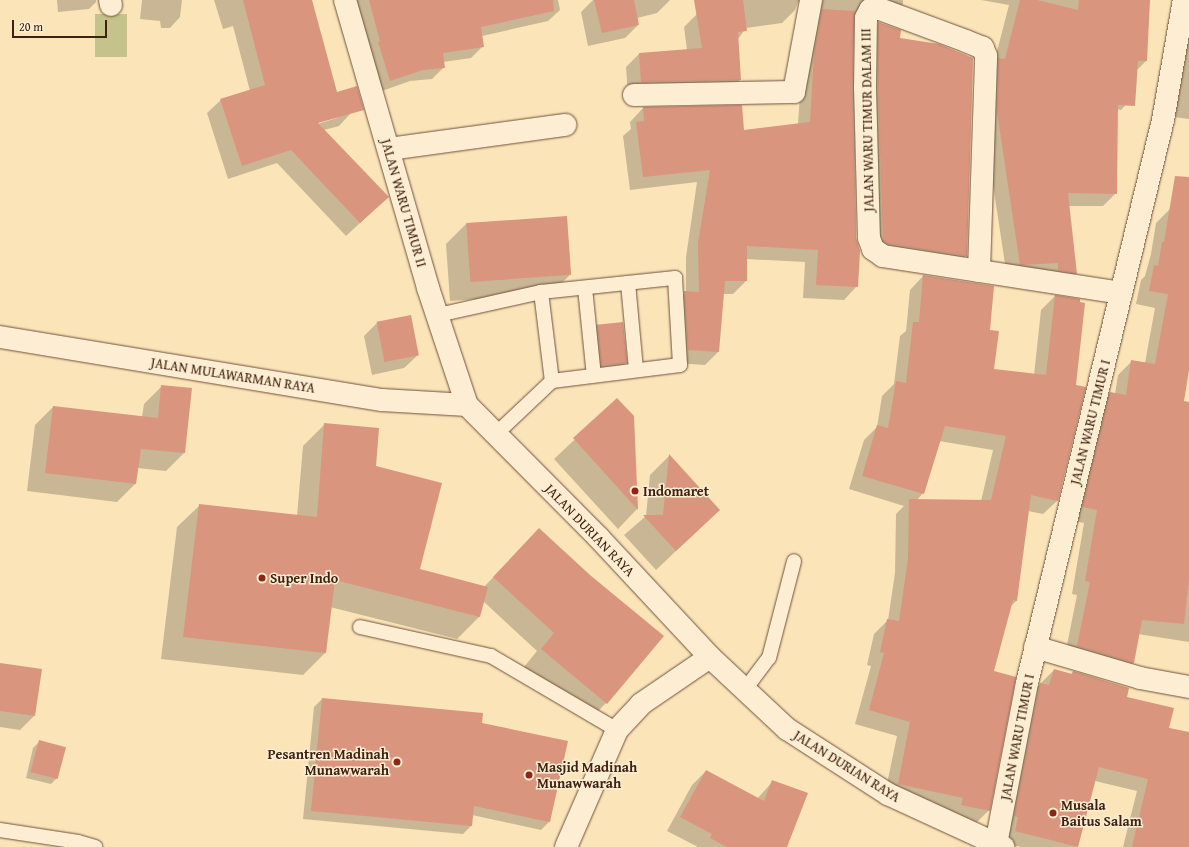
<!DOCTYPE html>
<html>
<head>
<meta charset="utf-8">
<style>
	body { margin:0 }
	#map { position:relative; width:1189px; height:847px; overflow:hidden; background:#fce4b9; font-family:"Gentium Book Plus",serif }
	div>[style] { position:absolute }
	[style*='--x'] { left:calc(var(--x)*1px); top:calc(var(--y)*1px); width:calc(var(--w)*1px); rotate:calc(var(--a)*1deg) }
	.green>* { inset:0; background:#c5c28b; transform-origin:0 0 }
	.shadow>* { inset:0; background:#0003 }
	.building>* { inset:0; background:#da957e; transform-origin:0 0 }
	.roads { filter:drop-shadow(0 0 1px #6e523b) drop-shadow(0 0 1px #6e523b) }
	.lane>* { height:14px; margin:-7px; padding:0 7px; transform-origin:7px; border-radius:7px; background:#fdedd2 }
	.street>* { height:22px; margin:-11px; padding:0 11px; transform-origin:11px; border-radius:11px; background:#fdedd2 }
	.secondary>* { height:22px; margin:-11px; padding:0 11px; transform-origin:11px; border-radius:11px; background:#fdedd2 }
	.dots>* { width:11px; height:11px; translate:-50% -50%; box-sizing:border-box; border:2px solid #fdedd2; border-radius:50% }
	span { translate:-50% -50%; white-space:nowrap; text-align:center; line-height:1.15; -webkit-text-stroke:3px #fdedd2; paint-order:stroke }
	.street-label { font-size:14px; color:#3f2111 }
	.poi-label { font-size:14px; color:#3f2111; font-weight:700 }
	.left { translate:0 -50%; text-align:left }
	.right { translate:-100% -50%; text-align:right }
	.scale { position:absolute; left:12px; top:20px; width:95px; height:18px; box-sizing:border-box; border:2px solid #3f2111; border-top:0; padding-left:5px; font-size:12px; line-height:14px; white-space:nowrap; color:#3f2111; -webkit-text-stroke:3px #fdedd2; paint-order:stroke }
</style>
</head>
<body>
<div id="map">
	<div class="green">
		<i style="left:95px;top:14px;width:32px;height:43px"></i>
	</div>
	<div class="shadow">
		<i style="clip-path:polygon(57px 0,96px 0,96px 2px,89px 9px,58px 12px)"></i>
		<i style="clip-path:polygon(142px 0,182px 0,180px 17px,170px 28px,161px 28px,160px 21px,140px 19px)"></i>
		<i style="clip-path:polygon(evenodd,214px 0,311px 0,336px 94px,352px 112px,339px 126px,324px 130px,374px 210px,346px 236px,277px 163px,228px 179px,207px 113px,221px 100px,250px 91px,233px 26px,223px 29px,214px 0,337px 116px,337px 118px,314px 125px,313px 123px,337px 116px)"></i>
		<i style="clip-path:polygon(355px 0,558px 0,560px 10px,548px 21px,482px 36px,483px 46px,471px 58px,443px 62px,444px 67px,432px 79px,410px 81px,379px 92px)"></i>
		<i style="clip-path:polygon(593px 0,670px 0,657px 13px,637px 18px,638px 25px,625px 38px,588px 46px,581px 12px)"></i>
		<i style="clip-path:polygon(734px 0,903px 0,903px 4px,889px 17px,860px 9px,853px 17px,857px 286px,844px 300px,803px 298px,805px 262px,746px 259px,746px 281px,733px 294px,723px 294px,718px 352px,705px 365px,675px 363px,671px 305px,686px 292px,686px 257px,697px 182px,630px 190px,623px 136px,631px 129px,630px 122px,643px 108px,743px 131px,798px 124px,806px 3px,798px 2px,795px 10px,782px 23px,746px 28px,738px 39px,740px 80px,727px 93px,628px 95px,626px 67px,639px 54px,687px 50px,684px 27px,697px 14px)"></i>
		<i style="clip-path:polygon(981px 0,1148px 0,1146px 61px,1137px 70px,1134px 96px,1121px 110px,1094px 105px,1116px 193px,1103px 206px,1068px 206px,1076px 273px,1063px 286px,1007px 277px,984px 125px,994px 63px,1009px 5px)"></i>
		<i style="clip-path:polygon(879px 23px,899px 39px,972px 59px,966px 256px,952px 270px,874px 257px,865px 36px)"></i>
		<i style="clip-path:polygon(1189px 27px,1189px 119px,1174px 117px)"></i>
		<i style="clip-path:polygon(1170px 209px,1189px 213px,1189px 367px,1182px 402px,1189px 403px,1189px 642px,1138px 634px,1133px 663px,1119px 676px,1064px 660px,1077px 595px,1072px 594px,1084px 523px,1069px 520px,1097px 407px,1110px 393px,1115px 394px,1118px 375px,1132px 361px,1145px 363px,1155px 308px,1136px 304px,1141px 280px,1145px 276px,1151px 254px,1156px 223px)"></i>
		<i style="clip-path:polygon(466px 224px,570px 275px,550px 294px,450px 301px,446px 244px)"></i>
		<i style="clip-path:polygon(evenodd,923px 276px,989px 331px,993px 370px,1034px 375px,1041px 310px,1055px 296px,1057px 501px,1043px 514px,1028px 511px,1016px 601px,1011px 606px,992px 672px,989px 810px,975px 824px,884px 798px,897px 736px,855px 724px,871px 666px,867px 665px,874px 634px,888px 620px,895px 573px,896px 514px,904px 506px,849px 489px,864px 440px,877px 427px,882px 396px,894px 384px,900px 336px,906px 331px,910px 290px,923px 276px,939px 441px,993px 450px,981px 501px,917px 500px,923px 493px,939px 441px)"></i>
		<i style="clip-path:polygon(378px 322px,418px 355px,404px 368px,372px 375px,364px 336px)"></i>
		<i style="clip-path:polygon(598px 324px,626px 363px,612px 376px,588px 379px,584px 338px)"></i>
		<i style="clip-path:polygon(162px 386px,184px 453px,166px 471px,137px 468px,135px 484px,117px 502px,27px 491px,35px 425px,53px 407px,142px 417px,144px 404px)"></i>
		<i style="clip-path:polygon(617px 400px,633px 417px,637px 509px,618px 529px,554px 459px)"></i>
		<i style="clip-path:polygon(325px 424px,375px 466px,418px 570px,484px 587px,539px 529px,606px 703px,589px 720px,524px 667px,537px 651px,483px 601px,479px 617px,457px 639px,330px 607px,325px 653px,303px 675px,161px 659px,177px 527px,200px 505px,297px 516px,303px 446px)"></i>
		<i style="clip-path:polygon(669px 456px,719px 510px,656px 570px,624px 535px,646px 516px,650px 475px)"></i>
		<i style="clip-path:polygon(0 664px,41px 670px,34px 716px,20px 730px,0 727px)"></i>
		<i style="clip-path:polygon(1054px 670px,1070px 675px,1073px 672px,1126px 698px,1168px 728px,1189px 733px,1189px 847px,1123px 847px,1137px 791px,1095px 781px,1077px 847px,1020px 847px,1003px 842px,1028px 696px)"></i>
		<i style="clip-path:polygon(322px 699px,482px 714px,481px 724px,549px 822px,541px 830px,472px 815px,471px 826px,463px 834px,303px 819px,314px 707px)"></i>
		<i style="clip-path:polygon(40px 741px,65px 748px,58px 777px,51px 784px,26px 778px,33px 748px)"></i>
		<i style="clip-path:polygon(706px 771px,757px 799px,773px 781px,786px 847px,698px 847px,667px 831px,692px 785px)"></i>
	</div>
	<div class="building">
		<i style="clip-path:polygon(243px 0,312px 0,337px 92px,357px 86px,364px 110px,318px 123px,389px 197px,360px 223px,291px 150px,242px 166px,220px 99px,265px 85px)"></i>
		<i style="clip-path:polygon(369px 0,553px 0,554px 11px,481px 27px,484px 47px,443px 53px,445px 68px,423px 70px,390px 81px,378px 42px,380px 41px)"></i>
		<i style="clip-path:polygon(594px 0,634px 0,639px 25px,602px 33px)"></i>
		<i style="clip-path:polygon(694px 0,743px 0,747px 31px,738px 32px,741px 80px,641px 82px,639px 53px,702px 48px)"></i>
		<i style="clip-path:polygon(1020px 0,1037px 0,1078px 10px,1079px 0,1150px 0,1147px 61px,1138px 61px,1135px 106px,1118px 105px,1117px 194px,1068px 193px,1077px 274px,1058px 270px,1058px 263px,1020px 265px,997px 112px,998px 58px,1005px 59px)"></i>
		<i style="clip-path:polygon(822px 9px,855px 11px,852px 87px,856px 238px,860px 251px,858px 287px,816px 285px,818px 250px,747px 246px,747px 281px,725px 281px,719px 352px,688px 350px,684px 291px,699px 292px,698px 243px,710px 170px,643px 177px,636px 122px,644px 121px,643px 107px,742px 105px,744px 130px,810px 122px,814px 54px)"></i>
		<i style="clip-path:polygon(878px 22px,901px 30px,900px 38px,939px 44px,973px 58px,967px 256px,888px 244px,883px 241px,878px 87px)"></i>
		<i style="clip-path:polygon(1175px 176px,1189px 177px,1189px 370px,1184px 401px,1189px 402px,1189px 578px,1184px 624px,1142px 620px,1134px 663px,1077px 646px,1090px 582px,1085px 581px,1097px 510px,1082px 507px,1110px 392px,1126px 395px,1131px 360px,1155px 364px,1168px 294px,1149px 291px,1154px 265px,1158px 266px,1162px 242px,1164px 242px)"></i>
		<i style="left:567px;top:216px;width:59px;height:101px;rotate:86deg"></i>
		<i style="clip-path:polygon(923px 275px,994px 286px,990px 330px,999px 331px,994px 369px,1046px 375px,1055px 295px,1080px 299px,1080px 302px,1085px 303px,1076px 385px,1086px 387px,1058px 501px,1031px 495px,1017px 601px,1013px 600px,994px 671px,1016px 677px,990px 811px,961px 805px,963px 798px,898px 784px,910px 722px,869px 710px,884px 653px,880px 652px,887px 619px,899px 621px,908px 559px,909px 499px,991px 500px,1006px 436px,945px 426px,924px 494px,862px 476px,877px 425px,888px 428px,896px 381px,906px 383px,913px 322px,919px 322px)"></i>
		<i style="left:411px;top:315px;width:41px;height:35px;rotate:79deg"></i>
		<i style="left:623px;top:322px;width:41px;height:26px;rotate:84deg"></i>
		<i style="clip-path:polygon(161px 385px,192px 388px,185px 453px,141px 449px,136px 484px,45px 473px,53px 406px,158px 418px)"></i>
		<i style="clip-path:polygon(617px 398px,634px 416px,638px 510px,573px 438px)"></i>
		<i style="clip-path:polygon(324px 423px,379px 428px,376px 466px,442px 483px,420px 569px,488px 587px,480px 617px,335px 580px,326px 653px,183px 637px,199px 504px,317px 517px)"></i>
		<i style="clip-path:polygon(669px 454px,720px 510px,676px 551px,643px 515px,663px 515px)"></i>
		<i style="clip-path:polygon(539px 528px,590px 575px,664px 636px,607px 704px,541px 649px,554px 633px,493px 577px)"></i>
		<i style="clip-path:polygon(0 663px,42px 669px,35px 716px,0 711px)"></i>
		<i style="clip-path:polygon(1054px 669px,1072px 674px,1073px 671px,1129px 688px,1127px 697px,1174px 708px,1169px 728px,1189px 732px,1189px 847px,1132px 847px,1148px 779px,1099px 767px,1078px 847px,1015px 831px,1018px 817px,1014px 816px,1040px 683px,1049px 685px)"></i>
		<i style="clip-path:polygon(322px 698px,483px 713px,482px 723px,568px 741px,550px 822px,474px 806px,472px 826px,311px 811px)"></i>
		<i style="left:39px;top:740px;width:28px;height:33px;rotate:15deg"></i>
		<i style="clip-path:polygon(706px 770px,764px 801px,772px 780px,808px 793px,787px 847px,727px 847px,710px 838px,712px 834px,680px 817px)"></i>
	</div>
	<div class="roads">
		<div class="lane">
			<i style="--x:628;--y:283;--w:87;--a:84.7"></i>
			<i style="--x:585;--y:288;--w:88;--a:84.2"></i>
			<i style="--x:541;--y:292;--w:90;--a:83"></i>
			<i style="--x:438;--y:315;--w:106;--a:-12.6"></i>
			<i style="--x:541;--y:292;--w:135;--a:-6"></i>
			<i style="--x:675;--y:278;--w:87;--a:86.7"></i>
			<i style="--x:680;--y:365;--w:129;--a:172.9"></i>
			<i style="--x:552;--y:381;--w:77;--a:136.6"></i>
			<i style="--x:360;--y:627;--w:134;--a:12.5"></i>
			<i style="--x:491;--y:656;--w:146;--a:30.4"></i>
			<i style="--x:746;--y:688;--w:38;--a:-53"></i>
			<i style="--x:769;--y:658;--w:100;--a:-75.5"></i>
			<i style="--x:0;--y:830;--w:79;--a:8.7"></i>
			<i style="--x:78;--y:842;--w:18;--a:16"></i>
		</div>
		<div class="street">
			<i style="--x:110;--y:0;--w:5;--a:79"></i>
			<i style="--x:345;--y:0;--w:300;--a:73.9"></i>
			<i style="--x:428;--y:288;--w:123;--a:71.6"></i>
			<i style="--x:634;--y:95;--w:160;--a:-1.1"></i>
			<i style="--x:794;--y:92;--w:94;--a:-79.5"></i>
			<i style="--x:389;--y:149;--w:178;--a:-7.8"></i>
			<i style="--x:979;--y:271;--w:215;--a:-88.1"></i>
			<i style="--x:986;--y:56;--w:9;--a:-111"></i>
			<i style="--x:983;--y:48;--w:18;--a:-158"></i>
			<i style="--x:966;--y:41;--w:95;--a:-159.7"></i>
			<i style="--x:877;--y:8;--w:7;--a:164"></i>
			<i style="--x:870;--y:10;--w:9;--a:117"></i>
			<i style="--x:866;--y:18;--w:69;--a:90.8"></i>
			<i style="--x:865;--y:87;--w:151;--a:88.5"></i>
			<i style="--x:869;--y:238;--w:12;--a:70"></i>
			<i style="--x:873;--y:249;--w:12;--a:35"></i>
			<i style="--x:883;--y:256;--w:241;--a:8.8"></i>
			<i style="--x:1035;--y:647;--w:109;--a:16.4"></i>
			<i style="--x:1140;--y:678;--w:50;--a:10.4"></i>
			<i style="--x:996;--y:844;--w:164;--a:-79.1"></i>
			<i style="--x:1027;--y:683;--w:579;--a:-76.42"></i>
			<i style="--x:1163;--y:120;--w:122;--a:-80.1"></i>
			<i style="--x:566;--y:847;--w:128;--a:-66.4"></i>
			<i style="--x:617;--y:730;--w:35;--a:-47"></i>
			<i style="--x:641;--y:704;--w:83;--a:-34.3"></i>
		</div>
		<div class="secondary">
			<i style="--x:0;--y:337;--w:387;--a:9.4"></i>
			<i style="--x:382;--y:400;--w:85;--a:3.4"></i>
			<i style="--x:467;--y:405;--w:187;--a:45.2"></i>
			<i style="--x:599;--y:538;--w:163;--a:47"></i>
			<i style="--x:710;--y:657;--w:105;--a:43.1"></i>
			<i style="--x:787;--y:729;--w:120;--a:32.8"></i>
			<i style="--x:888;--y:794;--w:127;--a:24.7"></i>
		</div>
	</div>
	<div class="dots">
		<i style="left:635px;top:491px;background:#8f2418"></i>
		<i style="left:262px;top:578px;background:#8f2418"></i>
		<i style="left:397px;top:762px;background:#8f2418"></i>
		<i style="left:529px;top:775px;background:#8f2418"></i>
		<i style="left:1053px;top:813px;background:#8f2418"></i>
	</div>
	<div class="street-label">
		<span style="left:867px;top:120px;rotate:-91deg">JALAN WARU TIMUR DALAM III</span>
		<span style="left:404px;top:203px;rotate:74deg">JALAN WARU TIMUR II</span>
		<span style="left:233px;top:375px;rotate:9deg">JALAN MULAWARMAN RAYA</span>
		<span style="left:1090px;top:422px;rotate:-76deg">JALAN WARU TIMUR I</span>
		<span style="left:590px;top:530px;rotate:46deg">JALAN DURIAN RAYA</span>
		<span style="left:1017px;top:737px;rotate:-79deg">JALAN WARU TIMUR I</span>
		<span style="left:847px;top:766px;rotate:32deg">JALAN DURIAN RAYA</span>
	</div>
	<div class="poi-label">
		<span class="left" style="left:643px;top:491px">Indomaret</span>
		<span class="left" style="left:270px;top:578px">Super Indo</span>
		<span class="right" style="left:389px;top:762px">Pesantren Madinah<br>Munawwarah</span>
		<span class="left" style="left:537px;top:775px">Masjid Madinah<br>Munawwarah</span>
		<span class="left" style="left:1061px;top:813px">Musala<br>Baitus Salam</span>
	</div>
	<div class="scale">20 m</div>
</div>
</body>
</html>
